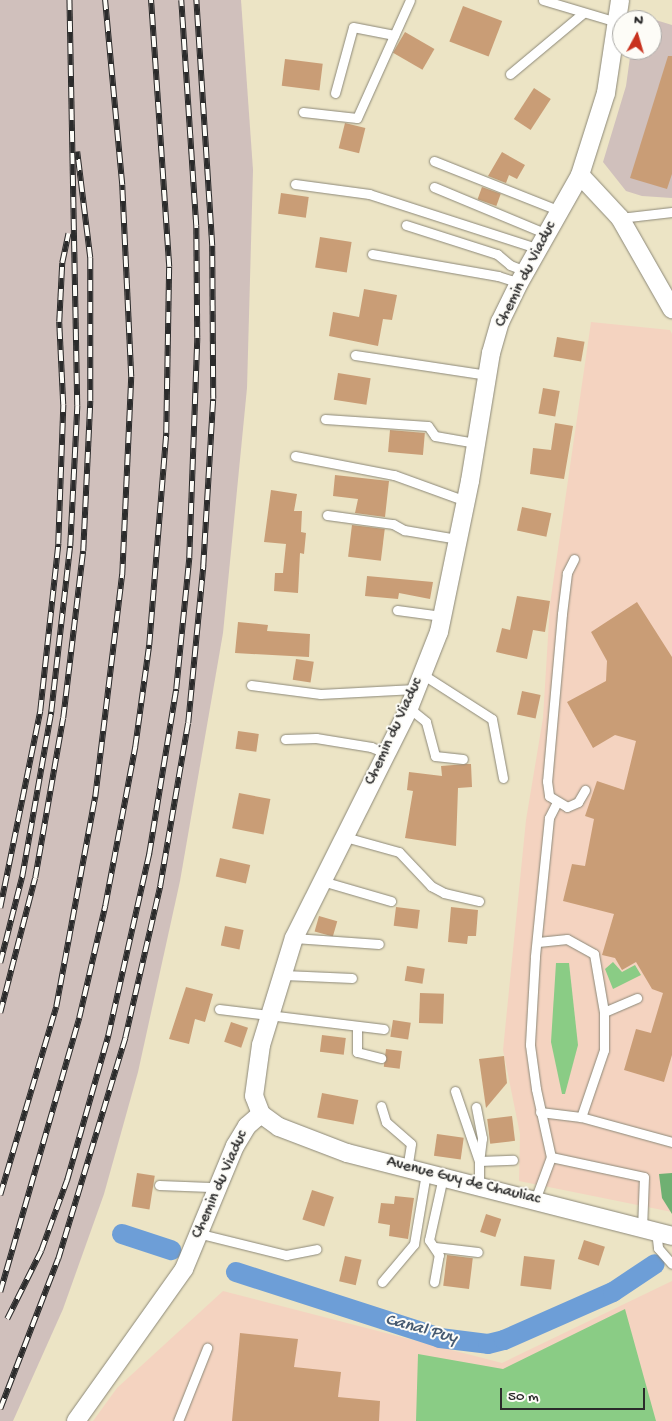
<!DOCTYPE html>
<html>
<head>
<meta charset="utf-8">
<style>
	body { margin:0 }
	#map { position:relative; width:672px; height:1421px; overflow:hidden; background:#ece4c5; font-family:"Gochi Hand",sans-serif }
	div>[style] { position:absolute }
	[style*='--x'] { left:calc(var(--x)*1px); top:calc(var(--y)*1px); width:calc(var(--w)*1px); rotate:calc(var(--a)*1deg) }
	.built>* { inset:0; background:#f4d3c0 }
	.industrial>* { inset:0; background:#d0c0bc }
	.green>* { inset:0; background:#8acc85 }
	.forest>* { inset:0; background:#6fb072 }
	.canal>* { height:20px; margin:-10px; padding:0 10px; transform-origin:10px; border-radius:10px; background:#6d9ed7 }
	.building>* { inset:0; background:#c99d76; transform-origin:0 0 }
	.roads { filter:drop-shadow(0 0 1px #8c8878) drop-shadow(0 0 1px #8c8878) }
	.service>* { height:9px; margin:-4.5px; padding:0 4.5px; transform-origin:4.5px; border-radius:4.5px; background:#fff }
	.minor>* { height:18px; margin:-9px; padding:0 9px; transform-origin:9px; border-radius:9px; background:#fff }
	.rail>* { height:5.5px; margin-top:-2.75px; transform-origin:0; background:repeating-linear-gradient(90deg,#fdfcf7 0 11px,#2b2b2b 0 22px); box-sizing:border-box; border-block:1px solid #2b2b2b }
	span { translate:-50% -50%; white-space:nowrap; text-align:center; line-height:1.15; -webkit-text-stroke:4px #fdfcf7; paint-order:stroke }
	.street-label { font-size:16px; color:#2b2b2b }
	.water-label { font-size:18px; color:#455970; font-style:italic }
	.north { position:absolute; left:612px; top:10px; width:50px; height:50px; box-sizing:border-box; background:#fdfcf7; border:1px solid #a9a8a5; border-radius:50%; rotate:6deg; font-size:14px; font-weight:700; line-height:20px; text-align:center; color:#2b2b2b }
	.north::after { content:''; display:block; margin:auto; width:18px; height:22px; background:#c8321e; clip-path:polygon(50% 0,100% 100%,50% 72%,0 100%) }
	.scale { position:absolute; left:500px; top:1388px; width:145px; height:22px; box-sizing:border-box; border:2px solid #2b2b2b; border-top:0; padding-left:6px; font-size:15px; line-height:18px; white-space:nowrap; color:#2b2b2b; -webkit-text-stroke:4px #fdfcf7; paint-order:stroke }
</style>
</head>
<body>
<div id="map">
	<div class="built">
		<i style="clip-path:polygon(591px 322px,670px 330px,672px 334px,672px 1212px,519px 1181px,520px 1134px,503px 1050px,526px 820px,543px 718px,550px 604px)"></i>
		<i style="clip-path:polygon(672px 1281px,672px 1421px,93px 1421px,117px 1388px,223px 1291px,502px 1363px)"></i>
	</div>
	<div class="industrial">
		<i style="clip-path:polygon(0 0,241px 0,253px 170px,247px 388px,223px 633px,180px 881px,138px 1072px,104px 1194px,63px 1309px,13px 1421px,0 1421px)"></i>
		<i style="clip-path:polygon(636px 14px,672px 25px,672px 198px,642px 196px,626px 191px,603px 162px,626px 86px,631px 50px,652px 50px,652px 20px,635px 20px)"></i>
	</div>
	<div class="green">
		<i style="clip-path:polygon(613px 962px,622px 972px,635px 965px,641px 975px,613px 989px,605px 969px)"></i>
		<i style="clip-path:polygon(556px 963px,569px 963px,578px 1045px,565px 1094px,562px 1094px,551px 1042px)"></i>
		<i style="clip-path:polygon(625px 1309px,656px 1421px,416px 1421px,418px 1354px,503px 1369px)"></i>
	</div>
	<div class="forest">
		<i style="clip-path:polygon(672px 1173px,672px 1214px,662px 1198px,659px 1174px)"></i>
	</div>
	<div class="canal">
		<i style="--x:122;--y:1234;--w:52;--a:18.1"></i>
		<i style="--x:236;--y:1272;--w:214;--a:17.9"></i>
		<i style="--x:440;--y:1338;--w:48;--a:7.1"></i>
		<i style="--x:488;--y:1344;--w:16;--a:-14"></i>
		<i style="--x:504;--y:1340;--w:119;--a:-23.8"></i>
		<i style="--x:613;--y:1292;--w:50;--a:-33.7"></i>
	</div>
	<div class="building">
		<i style="left:463px;top:6px;width:42px;height:38px;rotate:21deg"></i>
		<i style="left:405px;top:32px;width:34px;height:24px;rotate:30deg"></i>
		<i style="clip-path:polygon(668px 56px,672px 56px,672px 174px,667px 189px,630px 178px)"></i>
		<i style="left:285px;top:59px;width:38px;height:27px;rotate:7deg"></i>
		<i style="left:534px;top:88px;width:20px;height:37px;rotate:33deg"></i>
		<i style="left:345px;top:123px;width:21px;height:26px;rotate:14deg"></i>
		<i style="clip-path:polygon(502px 152px,525px 165px,517px 179px,509px 175px,506px 183px,488px 176px)"></i>
		<i style="left:482px;top:187px;width:20px;height:13px;rotate:20deg"></i>
		<i style="left:281px;top:193px;width:28px;height:21px;rotate:8deg"></i>
		<i style="left:320px;top:237px;width:32px;height:31px;rotate:9deg"></i>
		<i style="clip-path:polygon(364px 289px,397px 295px,392px 320px,383px 319px,378px 346px,329px 336px,333px 312px,359px 317px)"></i>
		<i style="left:557px;top:337px;width:28px;height:20px;rotate:10deg"></i>
		<i style="left:338px;top:373px;width:33px;height:27px;rotate:9deg"></i>
		<i style="left:543px;top:388px;width:17px;height:26px;rotate:10deg"></i>
		<i style="clip-path:polygon(555px 423px,573px 426px,564px 479px,530px 474px,533px 448px,551px 450px)"></i>
		<i style="left:390px;top:430px;width:35px;height:22px;rotate:5deg"></i>
		<i style="clip-path:polygon(335px 475px,389px 481px,385px 517px,355px 513px,358px 499px,333px 496px)"></i>
		<i style="clip-path:polygon(271px 490px,297px 494px,294px 511px,302px 511px,301px 532px,306px 533px,304px 554px,300px 553px,298px 593px,274px 591px,275px 573px,283px 573px,286px 544px,264px 542px)"></i>
		<i style="left:522px;top:507px;width:30px;height:24px;rotate:12deg"></i>
		<i style="left:352px;top:525px;width:33px;height:32px;rotate:7deg"></i>
		<i style="clip-path:polygon(367px 576px,433px 582px,430px 599px,399px 593px,398px 599px,365px 596px)"></i>
		<i style="clip-path:polygon(517px 596px,550px 601px,545px 632px,533px 630px,527px 659px,496px 652px,502px 628px,510px 630px)"></i>
		<i style="clip-path:polygon(637px 602px,672px 657px,672px 1055px,664px 1082px,624px 1070px,636px 1029px,651px 1033px,663px 993px,652px 989px,636px 962px,622px 970px,615px 958px,602px 955px,614px 914px,563px 901px,572px 864px,585px 866px,594px 819px,585px 816px,597px 781px,624px 790px,636px 741px,615px 735px,593px 748px,567px 702px,606px 681px,607px 661px,591px 632px)"></i>
		<i style="clip-path:polygon(238px 622px,268px 625px,267px 631px,310px 634px,309px 657px,235px 653px)"></i>
		<i style="left:296px;top:659px;width:18px;height:21px;rotate:9deg"></i>
		<i style="left:522px;top:691px;width:19px;height:24px;rotate:12deg"></i>
		<i style="left:238px;top:731px;width:21px;height:18px;rotate:8deg"></i>
		<i style="clip-path:polygon(466px 764px,471px 764px,472px 787px,458px 788px,456px 846px,405px 838px,413px 791px,407px 790px,409px 772px,442px 776px,441px 766px)"></i>
		<i style="left:239px;top:793px;width:32px;height:36px;rotate:11deg"></i>
		<i style="left:220px;top:858px;width:31px;height:19px;rotate:13deg"></i>
		<i style="left:396px;top:907px;width:24px;height:19px;rotate:7deg"></i>
		<i style="clip-path:polygon(451px 907px,478px 910px,476px 936px,468px 936px,467px 944px,448px 942px)"></i>
		<i style="left:319px;top:916px;width:19px;height:16px;rotate:16deg"></i>
		<i style="left:225px;top:926px;width:19px;height:20px;rotate:12deg"></i>
		<i style="left:407px;top:966px;width:18px;height:15px;rotate:9deg"></i>
		<i style="clip-path:polygon(186px 987px,213px 994px,205px 1022px,195px 1019px,189px 1044px,169px 1039px)"></i>
		<i style="left:420px;top:993px;width:24px;height:30px;rotate:2deg"></i>
		<i style="left:393px;top:1020px;width:18px;height:17px;rotate:9deg"></i>
		<i style="left:231px;top:1022px;width:18px;height:21px;rotate:19deg"></i>
		<i style="left:322px;top:1035px;width:24px;height:17px;rotate:7deg"></i>
		<i style="left:386px;top:1049px;width:16px;height:18px;rotate:7deg"></i>
		<i style="clip-path:polygon(504px 1056px,507px 1083px,486px 1108px,479px 1059px)"></i>
		<i style="left:322px;top:1093px;width:37px;height:25px;rotate:11deg"></i>
		<i style="left:512px;top:1116px;width:25px;height:25px;rotate:83deg"></i>
		<i style="left:437px;top:1134px;width:27px;height:22px;rotate:8deg"></i>
		<i style="left:137px;top:1173px;width:18px;height:34px;rotate:9deg"></i>
		<i style="left:312px;top:1190px;width:23px;height:31px;rotate:18deg"></i>
		<i style="clip-path:polygon(395px 1196px,414px 1198px,408px 1239px,389px 1236px,390px 1225px,378px 1223px,381px 1203px,394px 1204px)"></i>
		<i style="left:486px;top:1214px;width:16px;height:19px;rotate:18deg"></i>
		<i style="left:584px;top:1240px;width:22px;height:20px;rotate:18deg"></i>
		<i style="left:447px;top:1255px;width:26px;height:31px;rotate:7deg"></i>
		<i style="left:345px;top:1256px;width:17px;height:26px;rotate:13deg"></i>
		<i style="left:524px;top:1256px;width:31px;height:30px;rotate:7deg"></i>
		<i style="clip-path:polygon(240px 1333px,298px 1339px,294px 1367px,341px 1372px,338px 1397px,380px 1401px,379px 1421px,232px 1421px)"></i>
	</div>
	<div class="roads">
		<div class="service">
			<i style="--x:543;--y:0;--w:77;--a:16.6"></i>
			<i style="--x:510;--y:74;--w:94;--a:-39.8"></i>
			<i style="--x:335;--y:93;--w:68;--a:-74.7"></i>
			<i style="--x:353;--y:27;--w:42;--a:11"></i>
			<i style="--x:303;--y:112;--w:54;--a:6.3"></i>
			<i style="--x:357;--y:118;--w:129;--a:-65.8"></i>
			<i style="--x:434;--y:161;--w:136;--a:21.6"></i>
			<i style="--x:295;--y:184;--w:75;--a:7.7"></i>
			<i style="--x:369;--y:194;--w:179;--a:17.9"></i>
			<i style="--x:434;--y:187;--w:122;--a:22.6"></i>
			<i style="--x:620;--y:218;--w:52;--a:-6.6"></i>
			<i style="--x:406;--y:225;--w:96;--a:17.7"></i>
			<i style="--x:497;--y:254;--w:17;--a:40"></i>
			<i style="--x:510;--y:265;--w:17;--a:21"></i>
			<i style="--x:372;--y:254;--w:128;--a:9.9"></i>
			<i style="--x:498;--y:276;--w:22;--a:18"></i>
			<i style="--x:355;--y:355;--w:134;--a:8.6"></i>
			<i style="--x:325;--y:419;--w:103;--a:3.9"></i>
			<i style="--x:428;--y:426;--w:12;--a:55"></i>
			<i style="--x:435;--y:436;--w:42;--a:9.7"></i>
			<i style="--x:295;--y:456;--w:101;--a:10.9"></i>
			<i style="--x:394;--y:475;--w:77;--a:19.9"></i>
			<i style="--x:327;--y:515;--w:67;--a:7.8"></i>
			<i style="--x:393;--y:524;--w:13;--a:29"></i>
			<i style="--x:404;--y:530;--w:55;--a:9.5"></i>
			<i style="--x:574;--y:559;--w:16;--a:117"></i>
			<i style="--x:567;--y:573;--w:41;--a:97"></i>
			<i style="--x:562;--y:614;--w:168;--a:95.1"></i>
			<i style="--x:547;--y:781;--w:15;--a:82"></i>
			<i style="--x:549;--y:796;--w:21;--a:31"></i>
			<i style="--x:567;--y:807;--w:12;--a:-24"></i>
			<i style="--x:578;--y:802;--w:14;--a:-60"></i>
			<i style="--x:397;--y:610;--w:45;--a:7.6"></i>
			<i style="--x:422;--y:674;--w:83;--a:32.7"></i>
			<i style="--x:492;--y:719;--w:60;--a:79.4"></i>
			<i style="--x:251;--y:685;--w:70;--a:7.4"></i>
			<i style="--x:320;--y:694;--w:95;--a:-3"></i>
			<i style="--x:409;--y:708;--w:22;--a:39"></i>
			<i style="--x:426;--y:722;--w:35;--a:75"></i>
			<i style="--x:435;--y:756;--w:28;--a:6"></i>
			<i style="--x:285;--y:739;--w:31;--a:-2"></i>
			<i style="--x:316;--y:738;--w:56;--a:9.3"></i>
			<i style="--x:371;--y:747;--w:16;--a:22"></i>
			<i style="--x:557;--y:802;--w:18;--a:117"></i>
			<i style="--x:549;--y:818;--w:140;--a:95.8"></i>
			<i style="--x:535;--y:957;--w:88;--a:93.3"></i>
			<i style="--x:530;--y:1045;--w:44;--a:82.2"></i>
			<i style="--x:536;--y:1089;--w:70;--a:77.6"></i>
			<i style="--x:551;--y:1157;--w:95;--a:12.1"></i>
			<i style="--x:644;--y:1177;--w:51;--a:92.2"></i>
			<i style="--x:345;--y:837;--w:56;--a:15.5"></i>
			<i style="--x:399;--y:852;--w:47;--a:46.7"></i>
			<i style="--x:431;--y:886;--w:15;--a:28"></i>
			<i style="--x:444;--y:893;--w:36;--a:13"></i>
			<i style="--x:322;--y:881;--w:72;--a:16.2"></i>
			<i style="--x:294;--y:938;--w:85;--a:4"></i>
			<i style="--x:538;--y:942;--w:29;--a:-6"></i>
			<i style="--x:567;--y:939;--w:31;--a:29"></i>
			<i style="--x:594;--y:954;--w:59;--a:80.2"></i>
			<i style="--x:604;--y:1012;--w:38;--a:90"></i>
			<i style="--x:604;--y:1050;--w:71;--a:108.9"></i>
			<i style="--x:284;--y:975;--w:68;--a:2.5"></i>
			<i style="--x:219;--y:1009;--w:166;--a:6.9"></i>
			<i style="--x:604;--y:1012;--w:36;--a:-23"></i>
			<i style="--x:357;--y:1026;--w:26;--a:90"></i>
			<i style="--x:357;--y:1052;--w:25;--a:14"></i>
			<i style="--x:455;--y:1091;--w:74;--a:71.1"></i>
			<i style="--x:479;--y:1161;--w:25;--a:90"></i>
			<i style="--x:381;--y:1106;--w:17;--a:73"></i>
			<i style="--x:386;--y:1122;--w:33;--a:41"></i>
			<i style="--x:411;--y:1144;--w:24;--a:99"></i>
			<i style="--x:476;--y:1107;--w:32;--a:79"></i>
			<i style="--x:482;--y:1138;--w:23;--a:97"></i>
			<i style="--x:479;--y:1161;--w:34;--a:-2"></i>
			<i style="--x:540;--y:1112;--w:41;--a:7"></i>
			<i style="--x:581;--y:1117;--w:94;--a:15.4"></i>
			<i style="--x:159;--y:1185;--w:51;--a:2.2"></i>
			<i style="--x:210;--y:1187;--w:9;--a:32"></i>
			<i style="--x:535;--y:1200;--w:46;--a:-69.6"></i>
			<i style="--x:656;--y:1231;--w:17;--a:83"></i>
			<i style="--x:658;--y:1248;--w:21;--a:49"></i>
			<i style="--x:201;--y:1234;--w:88;--a:13.9"></i>
			<i style="--x:286;--y:1255;--w:31;--a:-11"></i>
			<i style="--x:435;--y:1247;--w:43;--a:6.6"></i>
			<i style="--x:382;--y:1282;--w:50;--a:-49.9"></i>
			<i style="--x:414;--y:1244;--w:72;--a:-80.4"></i>
			<i style="--x:434;--y:1282;--w:27;--a:-80"></i>
			<i style="--x:439;--y:1255;--w:18;--a:-124"></i>
			<i style="--x:429;--y:1240;--w:65;--a:-77.5"></i>
			<i style="--x:178;--y:1421;--w:79;--a:-68.3"></i>
		</div>
		<div class="minor">
			<i style="--x:580;--y:175;--w:59;--a:47.1"></i>
			<i style="--x:620;--y:218;--w:105;--a:60.3"></i>
			<i style="--x:261;--y:1114;--w:19;--a:-111"></i>
			<i style="--x:254;--y:1096;--w:51;--a:-82.2"></i>
			<i style="--x:261;--y:1045;--w:112;--a:-72.9"></i>
			<i style="--x:294;--y:938;--w:257;--a:-63.4"></i>
			<i style="--x:409;--y:708;--w:82;--a:-68.5"></i>
			<i style="--x:439;--y:632;--w:154;--a:-78.4"></i>
			<i style="--x:470;--y:481;--w:130;--a:-80.7"></i>
			<i style="--x:491;--y:353;--w:32;--a:-74"></i>
			<i style="--x:500;--y:322;--w:43;--a:-64"></i>
			<i style="--x:519;--y:283;--w:124;--a:-60.5"></i>
			<i style="--x:580;--y:175;--w:86;--a:-72.4"></i>
			<i style="--x:606;--y:93;--w:94;--a:-81.4"></i>
			<i style="--x:261;--y:1114;--w:22;--a:36"></i>
			<i style="--x:279;--y:1127;--w:73;--a:20.9"></i>
			<i style="--x:347;--y:1153;--w:335;--a:14.3"></i>
			<i style="--x:76;--y:1421;--w:186;--a:-54.6"></i>
			<i style="--x:184;--y:1269;--w:133;--a:-67.5"></i>
			<i style="--x:235;--y:1146;--w:23;--a:-59"></i>
			<i style="--x:247;--y:1126;--w:18;--a:-41"></i>
		</div>
	</div>
	<div class="rail">
		<i style="--x:0;--y:908;--w:201;--a:-78.5"></i>
		<i style="--x:40;--y:711;--w:168;--a:-83.8"></i>
		<i style="--x:58;--y:544;--w:139;--a:-87.9"></i>
		<i style="--x:63;--y:405;--w:83;--a:-92.8"></i>
		<i style="--x:59;--y:322;--w:59;--a:-87.1"></i>
		<i style="--x:62;--y:263;--w:30;--a:-78"></i>
		<i style="--x:0;--y:963;--w:89;--a:-75.7"></i>
		<i style="--x:22;--y:877;--w:168;--a:-80"></i>
		<i style="--x:51;--y:712;--w:167;--a:-83.5"></i>
		<i style="--x:70;--y:546;--w:140;--a:-87.1"></i>
		<i style="--x:77;--y:406;--w:406;--a:-91.1"></i>
		<i style="--x:0;--y:1013;--w:139;--a:-75.5"></i>
		<i style="--x:35;--y:878;--w:162;--a:-80.1"></i>
		<i style="--x:63;--y:718;--w:168;--a:-83.2"></i>
		<i style="--x:83;--y:551;--w:150;--a:-87.3"></i>
		<i style="--x:90;--y:401;--w:143;--a:-90"></i>
		<i style="--x:90;--y:258;--w:107;--a:-97"></i>
		<i style="--x:0;--y:1195;--w:196;--a:-73.4"></i>
		<i style="--x:56;--y:1007;--w:214;--a:-79.5"></i>
		<i style="--x:95;--y:797;--w:224;--a:-83.1"></i>
		<i style="--x:122;--y:575;--w:198;--a:-87.4"></i>
		<i style="--x:131;--y:377;--w:192;--a:-92.7"></i>
		<i style="--x:122;--y:185;--w:186;--a:-95.3"></i>
		<i style="--x:0;--y:1292;--w:285;--a:-73.9"></i>
		<i style="--x:79;--y:1018;--w:115;--a:-76.9"></i>
		<i style="--x:105;--y:906;--w:162;--a:-79.3"></i>
		<i style="--x:135;--y:747;--w:103;--a:-82.2"></i>
		<i style="--x:149;--y:645;--w:213;--a:-85.4"></i>
		<i style="--x:166;--y:433;--w:166;--a:-89"></i>
		<i style="--x:169;--y:267;--w:268;--a:-93.9"></i>
		<i style="--x:7;--y:1319;--w:76;--a:-63.4"></i>
		<i style="--x:41;--y:1251;--w:76;--a:-69.9"></i>
		<i style="--x:67;--y:1180;--w:150;--a:-74.1"></i>
		<i style="--x:108;--y:1036;--w:187;--a:-77.3"></i>
		<i style="--x:149;--y:854;--w:167;--a:-80.7"></i>
		<i style="--x:176;--y:689;--w:132;--a:-84.3"></i>
		<i style="--x:189;--y:558;--w:220;--a:-87.9"></i>
		<i style="--x:197;--y:338;--w:112;--a:-90.5"></i>
		<i style="--x:196;--y:226;--w:226;--a:-93.8"></i>
		<i style="--x:0;--y:1409;--w:161;--a:-68.9"></i>
		<i style="--x:58;--y:1259;--w:231;--a:-73.1"></i>
		<i style="--x:125;--y:1038;--w:156;--a:-77"></i>
		<i style="--x:160;--y:886;--w:165;--a:-80.3"></i>
		<i style="--x:188;--y:723;--w:158;--a:-84.5"></i>
		<i style="--x:203;--y:566;--w:167;--a:-86.6"></i>
		<i style="--x:213;--y:399;--w:153;--a:-90.4"></i>
		<i style="--x:212;--y:246;--w:247;--a:-93.7"></i>
	</div>
	<div class="street-label">
		<span style="left:527px;top:275px;rotate:-63deg">Chemin du Viaduc</span>
		<span style="left:395px;top:732px;rotate:-65deg">Chemin du Viaduc</span>
		<span style="left:463px;top:1182px;rotate:14deg">Avenue Guy de Chauliac</span>
		<span style="left:221px;top:1185px;rotate:-66deg">Chemin du Viaduc</span>
	</div>
	<div class="water-label">
		<span style="left:421px;top:1330px;rotate:15deg">Canal Puy</span>
	</div>
	<div class="north">N</div>
	<div class="scale">50 m</div>
</div>
</body>
</html>
